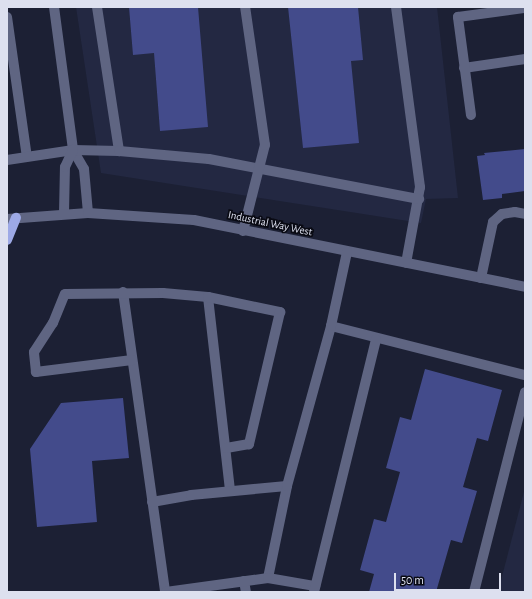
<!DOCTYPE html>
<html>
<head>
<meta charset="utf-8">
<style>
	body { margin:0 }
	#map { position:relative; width:532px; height:599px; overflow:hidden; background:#1c2034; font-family:"Alegreya Sans",sans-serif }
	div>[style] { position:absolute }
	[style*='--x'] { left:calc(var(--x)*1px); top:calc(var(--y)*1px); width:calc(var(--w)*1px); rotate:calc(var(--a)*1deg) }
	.built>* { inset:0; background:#232842 }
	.building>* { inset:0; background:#434b8b }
	.minor>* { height:10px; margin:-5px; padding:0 5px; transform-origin:5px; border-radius:5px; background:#5f6582 }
	.major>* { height:10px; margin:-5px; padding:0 5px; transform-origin:5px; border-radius:5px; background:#9da9e6 }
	span { translate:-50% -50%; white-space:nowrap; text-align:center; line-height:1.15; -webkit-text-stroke:3.5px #090a13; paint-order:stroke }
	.street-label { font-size:11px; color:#dde0ef }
	.frame { position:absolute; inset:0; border:8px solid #dde0ef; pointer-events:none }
	.scale { position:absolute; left:394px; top:573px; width:107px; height:18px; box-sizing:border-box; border:2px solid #dde0ef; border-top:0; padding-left:5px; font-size:12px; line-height:14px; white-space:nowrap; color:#dde0ef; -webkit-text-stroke:3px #090a13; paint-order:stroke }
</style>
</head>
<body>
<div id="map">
	<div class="built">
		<i style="clip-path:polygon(76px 7px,437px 7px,458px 198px,426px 199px,421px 223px,101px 173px)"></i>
		<i style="clip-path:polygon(525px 488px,525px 592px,498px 592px)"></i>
	</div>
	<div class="building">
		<i style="clip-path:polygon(129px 7px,198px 7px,208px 127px,160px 131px,154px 53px,133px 55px)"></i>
		<i style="clip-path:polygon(288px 7px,358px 7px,363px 60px,351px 61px,359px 143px,303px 148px)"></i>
		<i style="clip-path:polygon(525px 149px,525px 191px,502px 194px,502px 198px,483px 200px,477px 156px,485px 155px,484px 153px)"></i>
		<i style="clip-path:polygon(425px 369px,502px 390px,488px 441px,477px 438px,463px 487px,477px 491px,462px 543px,451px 540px,436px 592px,369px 592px,374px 574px,360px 570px,374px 519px,386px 522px,400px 472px,386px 468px,400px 417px,411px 420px)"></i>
		<i style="clip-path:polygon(123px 398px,129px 458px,92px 461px,97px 522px,37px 527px,30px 449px,61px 403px)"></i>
	</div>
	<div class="minor">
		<i style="--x:54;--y:7;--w:144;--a:82.4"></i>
		<i style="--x:73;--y:150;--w:22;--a:60"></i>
		<i style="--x:84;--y:169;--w:44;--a:84.8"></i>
		<i style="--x:97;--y:7;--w:146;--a:81.3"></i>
		<i style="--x:396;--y:7;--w:182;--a:82.4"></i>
		<i style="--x:420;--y:187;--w:77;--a:100.4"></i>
		<i style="--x:7;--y:17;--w:141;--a:81.9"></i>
		<i style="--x:464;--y:68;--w:62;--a:-8.4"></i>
		<i style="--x:471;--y:115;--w:99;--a:-97.6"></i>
		<i style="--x:458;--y:17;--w:68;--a:-7.7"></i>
		<i style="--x:7;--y:160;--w:67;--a:-8.6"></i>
		<i style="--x:73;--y:150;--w:46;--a:1.2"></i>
		<i style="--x:119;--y:151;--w:90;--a:5.1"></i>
		<i style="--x:209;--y:159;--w:214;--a:10.8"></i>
		<i style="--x:64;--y:213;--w:46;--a:-88.8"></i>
		<i style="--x:65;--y:167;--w:19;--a:-65"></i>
		<i style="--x:7;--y:219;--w:81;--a:-4.2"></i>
		<i style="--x:88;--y:213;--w:106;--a:3.8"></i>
		<i style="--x:194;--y:220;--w:338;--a:11.4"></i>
		<i style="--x:243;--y:231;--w:89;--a:-75.7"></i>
		<i style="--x:265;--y:145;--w:139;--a:-98.2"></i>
		<i style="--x:481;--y:278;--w:57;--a:-77.9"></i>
		<i style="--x:493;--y:222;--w:12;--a:-42"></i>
		<i style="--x:502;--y:214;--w:13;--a:-9"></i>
		<i style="--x:515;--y:212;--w:10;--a:11"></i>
		<i style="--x:123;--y:292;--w:303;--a:82"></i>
		<i style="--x:208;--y:297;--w:195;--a:83.5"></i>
		<i style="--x:331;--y:326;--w:200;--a:14.2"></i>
		<i style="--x:132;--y:360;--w:97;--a:172.9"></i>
		<i style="--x:36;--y:372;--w:20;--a:-96"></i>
		<i style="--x:34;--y:352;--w:35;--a:-57"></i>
		<i style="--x:53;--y:323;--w:31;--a:-68"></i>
		<i style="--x:65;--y:294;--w:98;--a:-0.6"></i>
		<i style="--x:163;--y:293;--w:45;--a:5.1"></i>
		<i style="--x:208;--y:297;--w:74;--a:11.8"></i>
		<i style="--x:280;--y:312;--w:136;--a:103.2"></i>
		<i style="--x:249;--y:444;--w:23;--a:170"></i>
		<i style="--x:152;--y:502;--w:40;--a:-10"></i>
		<i style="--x:191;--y:495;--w:96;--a:-5.4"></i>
		<i style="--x:268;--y:578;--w:94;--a:-78.3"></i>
		<i style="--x:287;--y:486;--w:166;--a:-74.6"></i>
		<i style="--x:331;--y:326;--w:76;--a:-77.8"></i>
		<i style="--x:244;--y:581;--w:11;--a:80"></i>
		<i style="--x:166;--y:592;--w:103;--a:-7.8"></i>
		<i style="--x:268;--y:578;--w:48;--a:9.7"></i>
		<i style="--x:314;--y:592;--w:260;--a:-76.2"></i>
		<i style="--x:474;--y:592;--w:206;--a:-75.7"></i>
	</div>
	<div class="major">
		<i style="--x:7;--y:240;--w:24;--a:-68"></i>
	</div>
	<div class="street-label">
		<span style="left:270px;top:224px;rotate:12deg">Industrial Way West</span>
	</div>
	<div class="frame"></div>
	<div class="scale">50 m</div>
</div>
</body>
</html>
